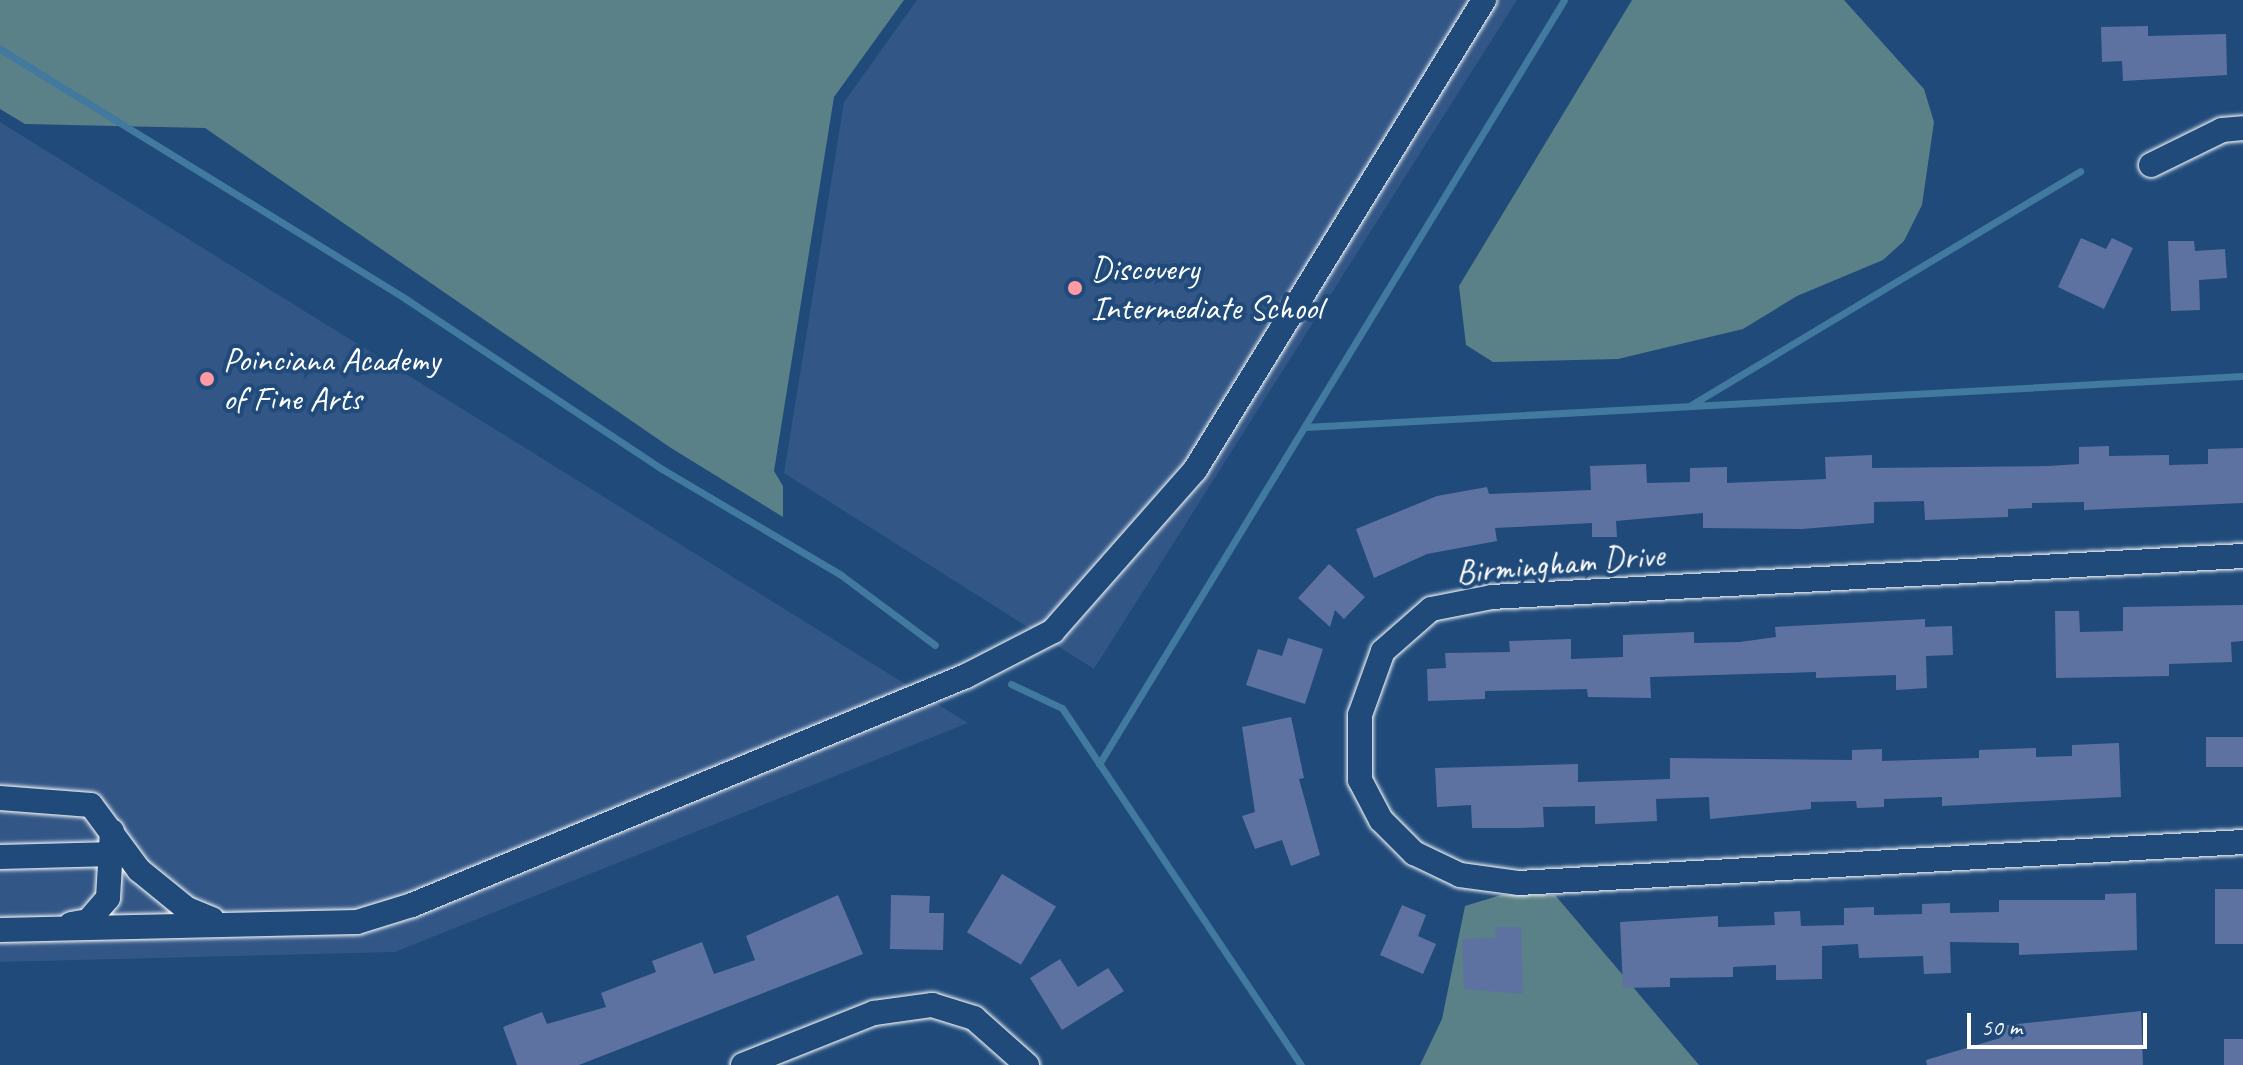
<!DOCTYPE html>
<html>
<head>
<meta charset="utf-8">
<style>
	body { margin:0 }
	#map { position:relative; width:2243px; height:1065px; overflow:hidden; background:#1f4a7a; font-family:Caveat,sans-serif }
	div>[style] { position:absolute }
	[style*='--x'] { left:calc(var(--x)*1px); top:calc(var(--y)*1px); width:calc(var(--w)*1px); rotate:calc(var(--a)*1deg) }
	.built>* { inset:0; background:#325686 }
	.green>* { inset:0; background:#5a8187 }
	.stream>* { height:7px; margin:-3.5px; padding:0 3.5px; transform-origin:3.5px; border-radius:3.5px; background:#42799e }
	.building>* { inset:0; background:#5e72a2; transform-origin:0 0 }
	.roads { filter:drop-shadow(0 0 2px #fff) drop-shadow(0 0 2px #fff) }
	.minor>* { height:24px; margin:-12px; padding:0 12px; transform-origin:12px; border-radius:12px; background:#1f4a7a }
	.dots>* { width:22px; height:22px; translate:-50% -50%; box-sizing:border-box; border:4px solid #1f4a7a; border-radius:50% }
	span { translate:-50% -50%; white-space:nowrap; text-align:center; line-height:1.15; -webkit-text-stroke:8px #1f4a7a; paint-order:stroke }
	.poi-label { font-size:34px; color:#fff }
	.left { translate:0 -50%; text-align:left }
	.street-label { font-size:34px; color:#fff }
	.scale { position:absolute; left:1967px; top:1013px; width:180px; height:36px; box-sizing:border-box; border:4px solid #fff; border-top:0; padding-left:10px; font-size:24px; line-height:28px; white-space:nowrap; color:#fff; -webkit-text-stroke:6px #1f4a7a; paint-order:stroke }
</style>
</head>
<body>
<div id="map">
	<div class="built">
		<i style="clip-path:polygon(917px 0,1517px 0,1094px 669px,784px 473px,844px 102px)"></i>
		<i style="clip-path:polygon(0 122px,828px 636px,968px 723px,395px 952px,0 962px)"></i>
	</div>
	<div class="green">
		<i style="clip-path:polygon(0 0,904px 0,834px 97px,774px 471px,783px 486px,783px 517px,671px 448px,205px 128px,25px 124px,0 109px)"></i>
		<i style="clip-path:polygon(1632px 0,1844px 0,1924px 89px,1934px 122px,1922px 205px,1904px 241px,1883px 260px,1797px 296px,1743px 329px,1618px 359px,1493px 362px,1466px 345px,1459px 286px)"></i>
		<i style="clip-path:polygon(1501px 895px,1555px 895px,1699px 1065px,1420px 1065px,1442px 1019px,1465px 906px)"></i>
	</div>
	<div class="stream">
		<i style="--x:0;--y:49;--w:477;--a:31.6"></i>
		<i style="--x:406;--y:299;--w:307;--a:33.6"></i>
		<i style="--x:662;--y:469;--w:208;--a:30.6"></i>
		<i style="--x:841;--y:575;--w:117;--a:36.7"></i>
		<i style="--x:1691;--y:405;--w:454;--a:-31"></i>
		<i style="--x:1305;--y:427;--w:939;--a:-3.11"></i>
		<i style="--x:1011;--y:684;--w:56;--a:25.2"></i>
		<i style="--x:1062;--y:708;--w:430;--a:56.2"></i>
		<i style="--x:1099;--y:764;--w:894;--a:-58.67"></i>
	</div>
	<div class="building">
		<i style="clip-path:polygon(2148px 26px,2148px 36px,2226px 34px,2227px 75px,2123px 81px,2122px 61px,2102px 62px,2101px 27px)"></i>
		<i style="clip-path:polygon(2081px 238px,2106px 249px,2112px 238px,2133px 248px,2104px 309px,2058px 287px)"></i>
		<i style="clip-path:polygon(2168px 241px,2194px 241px,2195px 251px,2225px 249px,2227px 278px,2199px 280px,2200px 310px,2171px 311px)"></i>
		<i style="clip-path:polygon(2109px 446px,2109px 456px,2169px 455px,2169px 465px,2208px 464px,2208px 449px,2243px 448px,2243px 503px,2084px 510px,2084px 502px,2032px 503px,2032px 508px,2008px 509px,2008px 517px,1925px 520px,1924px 501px,1874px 502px,1874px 523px,1802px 529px,1703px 528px,1703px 513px,1616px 521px,1617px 537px,1592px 537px,1592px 523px,1495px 528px,1497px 541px,1427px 554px,1374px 578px,1356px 529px,1437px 496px,1487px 487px,1489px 494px,1591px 490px,1590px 466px,1646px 464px,1647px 483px,1690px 482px,1690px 468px,1727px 467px,1727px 483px,1826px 479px,1825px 457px,1872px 455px,1872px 468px,2049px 466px,2079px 464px,2079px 447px)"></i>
		<i style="clip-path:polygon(1329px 564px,1365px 597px,1344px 619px,1335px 610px,1330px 627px,1298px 598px)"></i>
		<i style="clip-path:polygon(2243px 605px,2243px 641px,2231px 642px,2232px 662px,2169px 664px,2169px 676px,2056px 678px,2055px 611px,2079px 611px,2080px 632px,2123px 631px,2123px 607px)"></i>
		<i style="clip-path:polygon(1925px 619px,1925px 627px,1952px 626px,1953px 655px,1926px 656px,1927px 688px,1896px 690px,1896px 675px,1816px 678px,1816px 672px,1650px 677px,1651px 698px,1588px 697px,1587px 689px,1485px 691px,1485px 699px,1428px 701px,1427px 669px,1446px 668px,1445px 653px,1510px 652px,1509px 641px,1571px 639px,1571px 659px,1623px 657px,1623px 635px,1694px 632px,1694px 643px,1740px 642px,1776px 637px,1775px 627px)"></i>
		<i style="clip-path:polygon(1288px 638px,1323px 649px,1305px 704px,1246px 685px,1258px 649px,1282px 656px)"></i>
		<i style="clip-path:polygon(1291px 717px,1304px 778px,1299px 779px,1320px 855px,1291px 866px,1282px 840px,1255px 849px,1242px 816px,1255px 812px,1242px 727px)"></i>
		<i style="left:2243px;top:737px;width:30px;height:37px;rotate:90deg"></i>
		<i style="clip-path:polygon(2119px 743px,2121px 797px,1942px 806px,1942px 797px,1884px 799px,1884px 807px,1857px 808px,1856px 801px,1811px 802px,1811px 809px,1710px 819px,1709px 797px,1656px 799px,1657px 821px,1595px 824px,1595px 806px,1543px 807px,1544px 827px,1519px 828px,1472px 828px,1471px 805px,1437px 807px,1435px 768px,1578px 764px,1578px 782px,1670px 779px,1670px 758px,1852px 760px,1852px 750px,1882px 749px,1882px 761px,1979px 758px,1979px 750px,2036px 748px,2036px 757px,2072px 756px,2072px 745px)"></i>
		<i style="left:1002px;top:874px;width:63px;height:68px;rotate:31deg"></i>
		<i style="left:2243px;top:889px;width:55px;height:28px;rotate:90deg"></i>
		<i style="clip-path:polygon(2136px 893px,2137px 950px,2019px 955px,2019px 943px,1950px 942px,1951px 973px,1924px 974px,1923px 956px,1859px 958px,1858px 944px,1822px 946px,1822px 979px,1776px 980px,1776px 965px,1733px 967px,1733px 977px,1670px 978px,1670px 987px,1623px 988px,1620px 922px,1718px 916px,1718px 927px,1775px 925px,1774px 912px,1800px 911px,1801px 926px,1844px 925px,1844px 908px,1874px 907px,1874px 915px,1922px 914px,1922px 904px,1950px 903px,1950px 913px,1999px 912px,1999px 900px,2105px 900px,2105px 894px)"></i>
		<i style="clip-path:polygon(838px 895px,863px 954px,579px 1065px,517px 1065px,503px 1027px,542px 1012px,547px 1024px,606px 1007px,601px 993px,656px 972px,652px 961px,702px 942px,714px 974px,755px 960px,746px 936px)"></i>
		<i style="clip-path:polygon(891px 895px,930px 896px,929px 913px,944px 913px,943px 950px,890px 949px)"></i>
		<i style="clip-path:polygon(1402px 905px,1426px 915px,1418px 936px,1436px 944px,1423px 974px,1380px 955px)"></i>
		<i style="clip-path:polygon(1495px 927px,1521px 927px,1523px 994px,1464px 989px,1462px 939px,1496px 938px)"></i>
		<i style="clip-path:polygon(1060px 959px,1078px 987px,1108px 968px,1124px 991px,1062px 1030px,1030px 978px)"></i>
		<i style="clip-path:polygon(2141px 1011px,2143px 1065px,1927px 1065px,1926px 1060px,2000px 1038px,1998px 1026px)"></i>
		<i style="left:2224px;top:1039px;width:19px;height:26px"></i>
	</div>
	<div class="roads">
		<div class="minor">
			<i style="--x:2151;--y:165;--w:79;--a:-26.2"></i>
			<i style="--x:2222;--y:130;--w:21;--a:-5"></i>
			<i style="--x:2243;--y:556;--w:752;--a:176.88"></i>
			<i style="--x:1492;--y:597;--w:62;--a:168.9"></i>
			<i style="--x:1431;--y:609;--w:64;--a:138.8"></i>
			<i style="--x:1383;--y:651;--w:68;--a:109.8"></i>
			<i style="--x:1360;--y:715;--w:65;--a:90"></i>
			<i style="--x:1360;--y:780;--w:45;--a:62.3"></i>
			<i style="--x:1381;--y:820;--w:47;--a:45"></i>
			<i style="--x:1414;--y:853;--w:51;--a:25.6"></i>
			<i style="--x:1460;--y:875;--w:60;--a:7.7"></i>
			<i style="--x:1519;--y:883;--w:725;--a:-3.24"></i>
			<i style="--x:0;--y:798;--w:91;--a:4.4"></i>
			<i style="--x:91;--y:805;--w:81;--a:53.6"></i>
			<i style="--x:139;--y:870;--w:62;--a:39.1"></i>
			<i style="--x:187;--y:909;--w:27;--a:22"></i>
			<i style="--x:0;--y:857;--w:114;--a:-1.5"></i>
			<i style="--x:71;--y:924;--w:17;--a:-10"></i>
			<i style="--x:88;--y:921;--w:30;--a:-49"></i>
			<i style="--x:108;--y:898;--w:67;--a:-86.6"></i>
			<i style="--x:0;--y:930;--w:357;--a:-1.3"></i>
			<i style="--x:357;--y:922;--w:58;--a:-17.2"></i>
			<i style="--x:412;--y:905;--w:599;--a:-22.46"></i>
			<i style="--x:966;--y:676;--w:98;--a:-27.3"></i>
			<i style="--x:1053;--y:631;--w:215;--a:-48.6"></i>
			<i style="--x:1195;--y:470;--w:552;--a:-58.41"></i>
			<i style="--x:743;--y:1065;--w:141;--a:-21.7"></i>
			<i style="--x:874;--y:1013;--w:59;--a:-7.9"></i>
			<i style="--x:932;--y:1005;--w:44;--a:17.2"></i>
			<i style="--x:974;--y:1018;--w:71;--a:41.6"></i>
		</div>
	</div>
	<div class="dots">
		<i style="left:1075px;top:288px;background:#ff9aa2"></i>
		<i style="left:207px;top:379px;background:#ff9aa2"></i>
	</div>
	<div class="poi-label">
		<span class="left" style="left:1091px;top:288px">Discovery<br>Intermediate School</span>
		<span class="left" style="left:223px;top:379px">Poinciana Academy<br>of Fine Arts</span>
	</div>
	<div class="street-label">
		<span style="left:1560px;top:563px;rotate:-5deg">Birmingham Drive</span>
	</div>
	<div class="scale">50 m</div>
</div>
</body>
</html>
